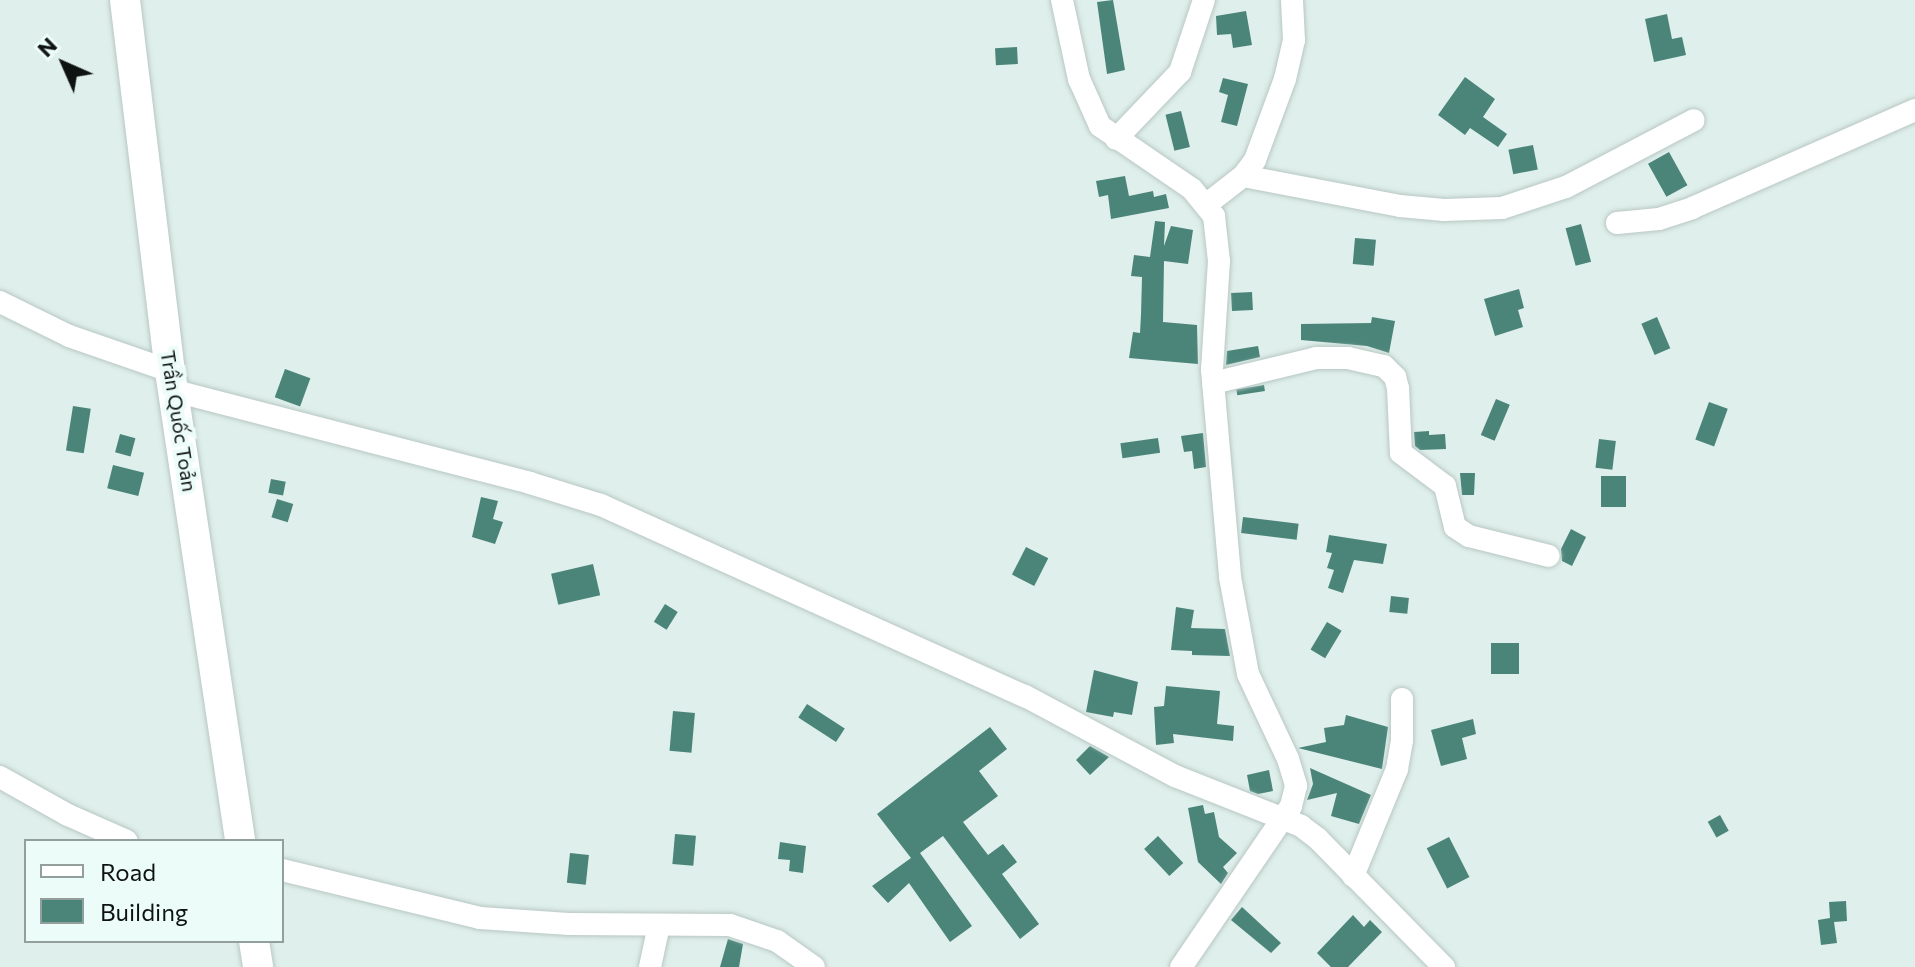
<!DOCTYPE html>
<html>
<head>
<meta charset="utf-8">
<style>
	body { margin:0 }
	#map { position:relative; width:1915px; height:967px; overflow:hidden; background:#dfefeb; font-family:Commissioner,sans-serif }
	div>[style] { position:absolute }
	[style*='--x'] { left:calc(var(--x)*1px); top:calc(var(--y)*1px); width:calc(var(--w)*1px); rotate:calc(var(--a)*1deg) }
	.building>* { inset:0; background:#4b857a; transform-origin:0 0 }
	.roads { filter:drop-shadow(0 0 2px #b8c7c3) drop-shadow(0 0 2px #b8c7c3) }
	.minor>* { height:22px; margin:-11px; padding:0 11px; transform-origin:11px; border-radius:11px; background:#fff }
	.secondary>* { height:30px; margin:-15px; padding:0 15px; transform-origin:15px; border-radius:15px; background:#fff }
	span { translate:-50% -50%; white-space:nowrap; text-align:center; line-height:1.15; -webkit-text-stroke:8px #ecfcf9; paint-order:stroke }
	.street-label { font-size:20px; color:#0e1312 }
	.legend { position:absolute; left:24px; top:839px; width:260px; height:104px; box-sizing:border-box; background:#ecfcf9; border:2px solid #939f9d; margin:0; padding:10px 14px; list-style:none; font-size:24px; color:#0e1312 }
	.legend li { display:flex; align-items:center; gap:16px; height:40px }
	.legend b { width:40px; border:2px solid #939f9d }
	.north { position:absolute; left:24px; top:24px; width:80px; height:80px; -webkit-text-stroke:6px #ecfcf9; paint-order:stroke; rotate:315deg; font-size:22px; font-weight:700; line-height:32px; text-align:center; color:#0e1312 }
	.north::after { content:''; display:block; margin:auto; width:28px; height:36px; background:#0e1312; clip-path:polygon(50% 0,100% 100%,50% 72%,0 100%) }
</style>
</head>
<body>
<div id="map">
	<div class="building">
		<i style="clip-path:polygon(1113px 0,1125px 70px,1107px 74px,1097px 2px)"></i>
		<i style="clip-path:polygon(1246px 11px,1252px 45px,1233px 48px,1231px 34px,1217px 35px,1216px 16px)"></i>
		<i style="clip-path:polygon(1667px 14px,1672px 39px,1682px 37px,1686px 55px,1654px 62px,1645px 19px)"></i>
		<i style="left:1017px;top:47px;width:17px;height:22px;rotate:87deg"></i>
		<i style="clip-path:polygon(1465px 77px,1495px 99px,1483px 117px,1507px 134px,1498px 147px,1470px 128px,1465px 135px,1438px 115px)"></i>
		<i style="clip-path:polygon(1223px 78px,1248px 84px,1237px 126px,1221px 122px,1228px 95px,1219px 92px)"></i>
		<i style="left:1181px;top:111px;width:37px;height:16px;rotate:76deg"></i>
		<i style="left:1533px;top:145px;width:25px;height:25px;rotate:79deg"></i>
		<i style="left:1669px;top:152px;width:38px;height:24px;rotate:61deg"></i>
		<i style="clip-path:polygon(1125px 176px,1129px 196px,1153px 191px,1154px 197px,1166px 194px,1169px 208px,1111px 219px,1108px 195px,1099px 197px,1096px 181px)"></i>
		<i style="clip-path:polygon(1155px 221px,1165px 222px,1164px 246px,1171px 226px,1193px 230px,1188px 264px,1164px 261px,1163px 322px,1197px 325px,1198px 364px,1129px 358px,1133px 332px,1140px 333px,1141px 314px,1142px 277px,1131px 276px,1134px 255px,1150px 257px)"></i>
		<i style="left:1581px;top:224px;width:39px;height:16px;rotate:75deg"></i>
		<i style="left:1355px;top:238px;width:21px;height:26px;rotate:5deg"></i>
		<i style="clip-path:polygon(1519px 289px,1524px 308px,1518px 310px,1523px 327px,1495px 336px,1484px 299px)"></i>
		<i style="left:1252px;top:292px;width:18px;height:21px;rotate:87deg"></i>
		<i style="clip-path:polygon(1372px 317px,1395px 321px,1389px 353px,1367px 346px,1301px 340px,1301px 324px,1371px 323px)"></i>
		<i style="left:1657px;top:317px;width:34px;height:17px;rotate:67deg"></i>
		<i style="clip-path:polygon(1258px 346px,1260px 357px,1226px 365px,1227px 351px)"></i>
		<i style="left:285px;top:369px;width:27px;height:30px;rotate:20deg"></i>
		<i style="left:1264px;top:385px;width:6px;height:28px;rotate:81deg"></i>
		<i style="left:1496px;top:399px;width:15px;height:39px;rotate:23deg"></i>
		<i style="left:1709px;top:402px;width:20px;height:40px;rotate:20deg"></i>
		<i style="left:73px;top:406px;width:18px;height:45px;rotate:9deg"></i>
		<i style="clip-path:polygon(1429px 431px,1429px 435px,1445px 434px,1446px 449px,1420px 450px,1415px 446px,1414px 432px)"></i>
		<i style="clip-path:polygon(1203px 433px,1206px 467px,1194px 469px,1192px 451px,1184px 452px,1181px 436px)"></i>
		<i style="left:120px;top:434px;width:16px;height:19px;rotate:15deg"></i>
		<i style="left:1158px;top:438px;width:15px;height:38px;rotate:82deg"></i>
		<i style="left:1599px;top:439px;width:17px;height:29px;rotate:7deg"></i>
		<i style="left:113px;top:465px;width:32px;height:24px;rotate:14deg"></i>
		<i style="clip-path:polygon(1460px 473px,1475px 473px,1474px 495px,1462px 495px)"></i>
		<i style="left:1601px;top:476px;width:25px;height:31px"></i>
		<i style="left:271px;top:479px;width:15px;height:14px;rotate:11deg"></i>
		<i style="clip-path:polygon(481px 497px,498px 501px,493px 519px,503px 522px,495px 544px,472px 537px)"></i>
		<i style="left:277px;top:499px;width:17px;height:19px;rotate:17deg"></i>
		<i style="left:1243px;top:517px;width:56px;height:16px;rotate:7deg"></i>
		<i style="clip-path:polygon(1571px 529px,1586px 537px,1572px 566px,1562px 561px,1561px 549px)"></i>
		<i style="clip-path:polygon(1329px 535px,1387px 544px,1383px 564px,1354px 560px,1343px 593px,1328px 588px,1334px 570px,1327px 568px,1332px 553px,1326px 552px)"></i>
		<i style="left:1026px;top:547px;width:25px;height:31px;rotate:27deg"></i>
		<i style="left:593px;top:564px;width:32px;height:43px;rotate:77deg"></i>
		<i style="left:1391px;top:596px;width:18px;height:16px;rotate:6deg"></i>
		<i style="left:665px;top:604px;width:15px;height:21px;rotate:32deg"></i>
		<i style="clip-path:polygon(1176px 607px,1194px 610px,1191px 628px,1225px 629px,1230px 656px,1192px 655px,1192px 651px,1171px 650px)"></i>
		<i style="left:1327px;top:622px;width:17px;height:32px;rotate:31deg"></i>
		<i style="left:1491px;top:643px;width:28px;height:31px"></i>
		<i style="clip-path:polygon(1094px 670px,1138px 682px,1132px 715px,1114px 712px,1113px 717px,1086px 712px)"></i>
		<i style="clip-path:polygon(1166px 686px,1220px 691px,1217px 724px,1234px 726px,1233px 741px,1173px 734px,1174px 743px,1156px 745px,1154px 707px,1164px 706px)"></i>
		<i style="left:807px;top:704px;width:45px;height:16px;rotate:33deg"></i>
		<i style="left:673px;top:711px;width:22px;height:40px;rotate:5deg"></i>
		<i style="clip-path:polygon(1346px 715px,1388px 727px,1382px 769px,1298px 748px,1326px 742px,1324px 728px,1344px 725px)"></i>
		<i style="clip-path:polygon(1473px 719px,1476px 734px,1462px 738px,1467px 759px,1441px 766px,1431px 730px)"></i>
		<i style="clip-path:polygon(990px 727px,1007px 749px,979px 771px,998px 796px,963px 822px,988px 855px,1003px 844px,1017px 862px,1002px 874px,1039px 924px,1020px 939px,943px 836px,920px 853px,972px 926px,950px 942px,909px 883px,888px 903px,872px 886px,911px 858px,877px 814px)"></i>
		<i style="clip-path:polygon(1090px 746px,1109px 757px,1090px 775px,1076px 760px)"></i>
		<i style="clip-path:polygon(1310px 768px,1371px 795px,1359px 824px,1331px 816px,1337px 793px,1307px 800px,1313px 784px)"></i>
		<i style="clip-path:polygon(1269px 770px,1273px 791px,1258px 794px,1250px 791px,1247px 775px)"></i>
		<i style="clip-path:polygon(1203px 805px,1205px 814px,1214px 812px,1219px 837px,1237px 853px,1223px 867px,1228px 873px,1221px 884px,1198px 862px,1188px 808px)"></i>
		<i style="left:1720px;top:815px;width:18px;height:14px;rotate:61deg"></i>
		<i style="left:675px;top:834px;width:21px;height:30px;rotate:5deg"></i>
		<i style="left:1158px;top:836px;width:37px;height:19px;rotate:47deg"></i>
		<i style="left:1449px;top:837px;width:45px;height:25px;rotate:63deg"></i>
		<i style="clip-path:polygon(780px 842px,806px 846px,803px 873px,789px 871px,790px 860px,778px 859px)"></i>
		<i style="left:570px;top:853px;width:19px;height:30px;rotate:6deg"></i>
		<i style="clip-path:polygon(1846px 901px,1847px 921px,1834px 922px,1837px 943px,1821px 945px,1818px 920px,1830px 918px,1829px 902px)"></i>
		<i style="clip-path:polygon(1242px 907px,1281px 943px,1271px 953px,1231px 920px)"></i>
		<i style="clip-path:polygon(1353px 915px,1364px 927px,1370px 920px,1382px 932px,1348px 967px,1331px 967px,1317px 953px)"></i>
		<i style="clip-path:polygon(728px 939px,743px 944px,739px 967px,720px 967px)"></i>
	</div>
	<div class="roads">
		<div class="minor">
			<i style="--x:1062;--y:0;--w:81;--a:77.9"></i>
			<i style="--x:1079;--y:79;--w:51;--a:65.9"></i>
			<i style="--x:1100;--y:126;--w:112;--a:34.4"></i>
			<i style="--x:1192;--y:189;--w:35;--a:51"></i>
			<i style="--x:1214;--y:216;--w:45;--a:83.7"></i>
			<i style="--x:1219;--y:261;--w:109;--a:93.7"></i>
			<i style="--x:1212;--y:370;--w:208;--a:85"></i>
			<i style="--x:1230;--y:577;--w:99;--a:79.5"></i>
			<i style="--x:1248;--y:674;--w:94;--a:64.8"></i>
			<i style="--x:1288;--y:759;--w:28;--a:73"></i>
			<i style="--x:1296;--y:786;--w:21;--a:104"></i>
			<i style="--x:1291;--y:806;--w:195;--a:124.3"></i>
			<i style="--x:1116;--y:139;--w:93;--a:-46.3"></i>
			<i style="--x:1180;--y:72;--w:76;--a:-71.6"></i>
			<i style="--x:1243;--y:176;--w:160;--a:10.8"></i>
			<i style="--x:1400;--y:206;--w:44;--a:5.2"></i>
			<i style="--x:1444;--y:210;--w:58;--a:-2"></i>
			<i style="--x:1502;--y:208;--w:67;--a:-18.2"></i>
			<i style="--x:1566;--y:187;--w:144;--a:-27.6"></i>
			<i style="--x:1207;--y:204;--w:46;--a:-37.9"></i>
			<i style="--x:1243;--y:176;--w:20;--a:-53"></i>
			<i style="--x:1255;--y:160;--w:86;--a:-69.7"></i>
			<i style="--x:1285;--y:79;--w:40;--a:-77"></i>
			<i style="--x:1294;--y:40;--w:40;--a:-92.9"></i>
			<i style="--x:1617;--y:223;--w:42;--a:-5.4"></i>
			<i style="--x:1659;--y:219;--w:35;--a:-18"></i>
			<i style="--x:1692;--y:208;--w:244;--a:-23.7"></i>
			<i style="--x:0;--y:302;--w:77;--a:26.2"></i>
			<i style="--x:69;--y:336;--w:107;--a:19.1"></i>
			<i style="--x:1213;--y:383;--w:106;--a:-13.6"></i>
			<i style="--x:1316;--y:358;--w:32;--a:0"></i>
			<i style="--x:1348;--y:358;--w:37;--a:13"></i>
			<i style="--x:1384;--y:366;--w:16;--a:45"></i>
			<i style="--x:1395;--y:377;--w:11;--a:75"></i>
			<i style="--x:1398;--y:388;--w:65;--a:87.4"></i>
			<i style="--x:1401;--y:453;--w:55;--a:36.9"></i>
			<i style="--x:1445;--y:486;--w:42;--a:76.3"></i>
			<i style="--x:1455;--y:527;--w:17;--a:33"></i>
			<i style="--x:1469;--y:536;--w:82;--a:14"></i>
			<i style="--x:175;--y:391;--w:367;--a:14.5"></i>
			<i style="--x:530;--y:483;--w:74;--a:17.2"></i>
			<i style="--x:601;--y:505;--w:465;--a:24.3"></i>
			<i style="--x:1025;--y:696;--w:170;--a:28.1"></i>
			<i style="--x:1175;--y:776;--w:136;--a:21.6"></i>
			<i style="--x:1301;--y:826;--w:21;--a:37"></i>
			<i style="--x:1318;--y:839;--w:180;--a:45.5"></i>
			<i style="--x:0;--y:777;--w:78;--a:29.2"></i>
			<i style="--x:68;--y:815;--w:64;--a:23.8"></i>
			<i style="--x:282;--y:870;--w:204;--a:13.6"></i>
			<i style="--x:480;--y:918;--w:89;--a:3.9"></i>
			<i style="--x:569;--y:924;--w:161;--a:0.4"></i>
			<i style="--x:730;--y:925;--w:50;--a:18.8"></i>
			<i style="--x:777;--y:941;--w:45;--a:35.1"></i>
			<i style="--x:1353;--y:876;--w:116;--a:-67.6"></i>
			<i style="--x:1397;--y:769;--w:29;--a:-80"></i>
			<i style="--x:1402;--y:740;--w:41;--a:-90"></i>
			<i style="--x:650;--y:967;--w:43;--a:-77.9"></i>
		</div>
		<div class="secondary">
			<i style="--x:125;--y:0;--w:374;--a:83.1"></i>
			<i style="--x:170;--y:371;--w:475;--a:81.5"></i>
			<i style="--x:254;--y:941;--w:26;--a:81"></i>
		</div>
	</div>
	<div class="street-label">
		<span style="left:179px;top:421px;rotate:81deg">Trần Quốc Toản</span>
	</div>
	<ul class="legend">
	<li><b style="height:10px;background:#fff"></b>Road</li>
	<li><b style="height:22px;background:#4b857a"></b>Building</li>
	</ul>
	<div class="north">N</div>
</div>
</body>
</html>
